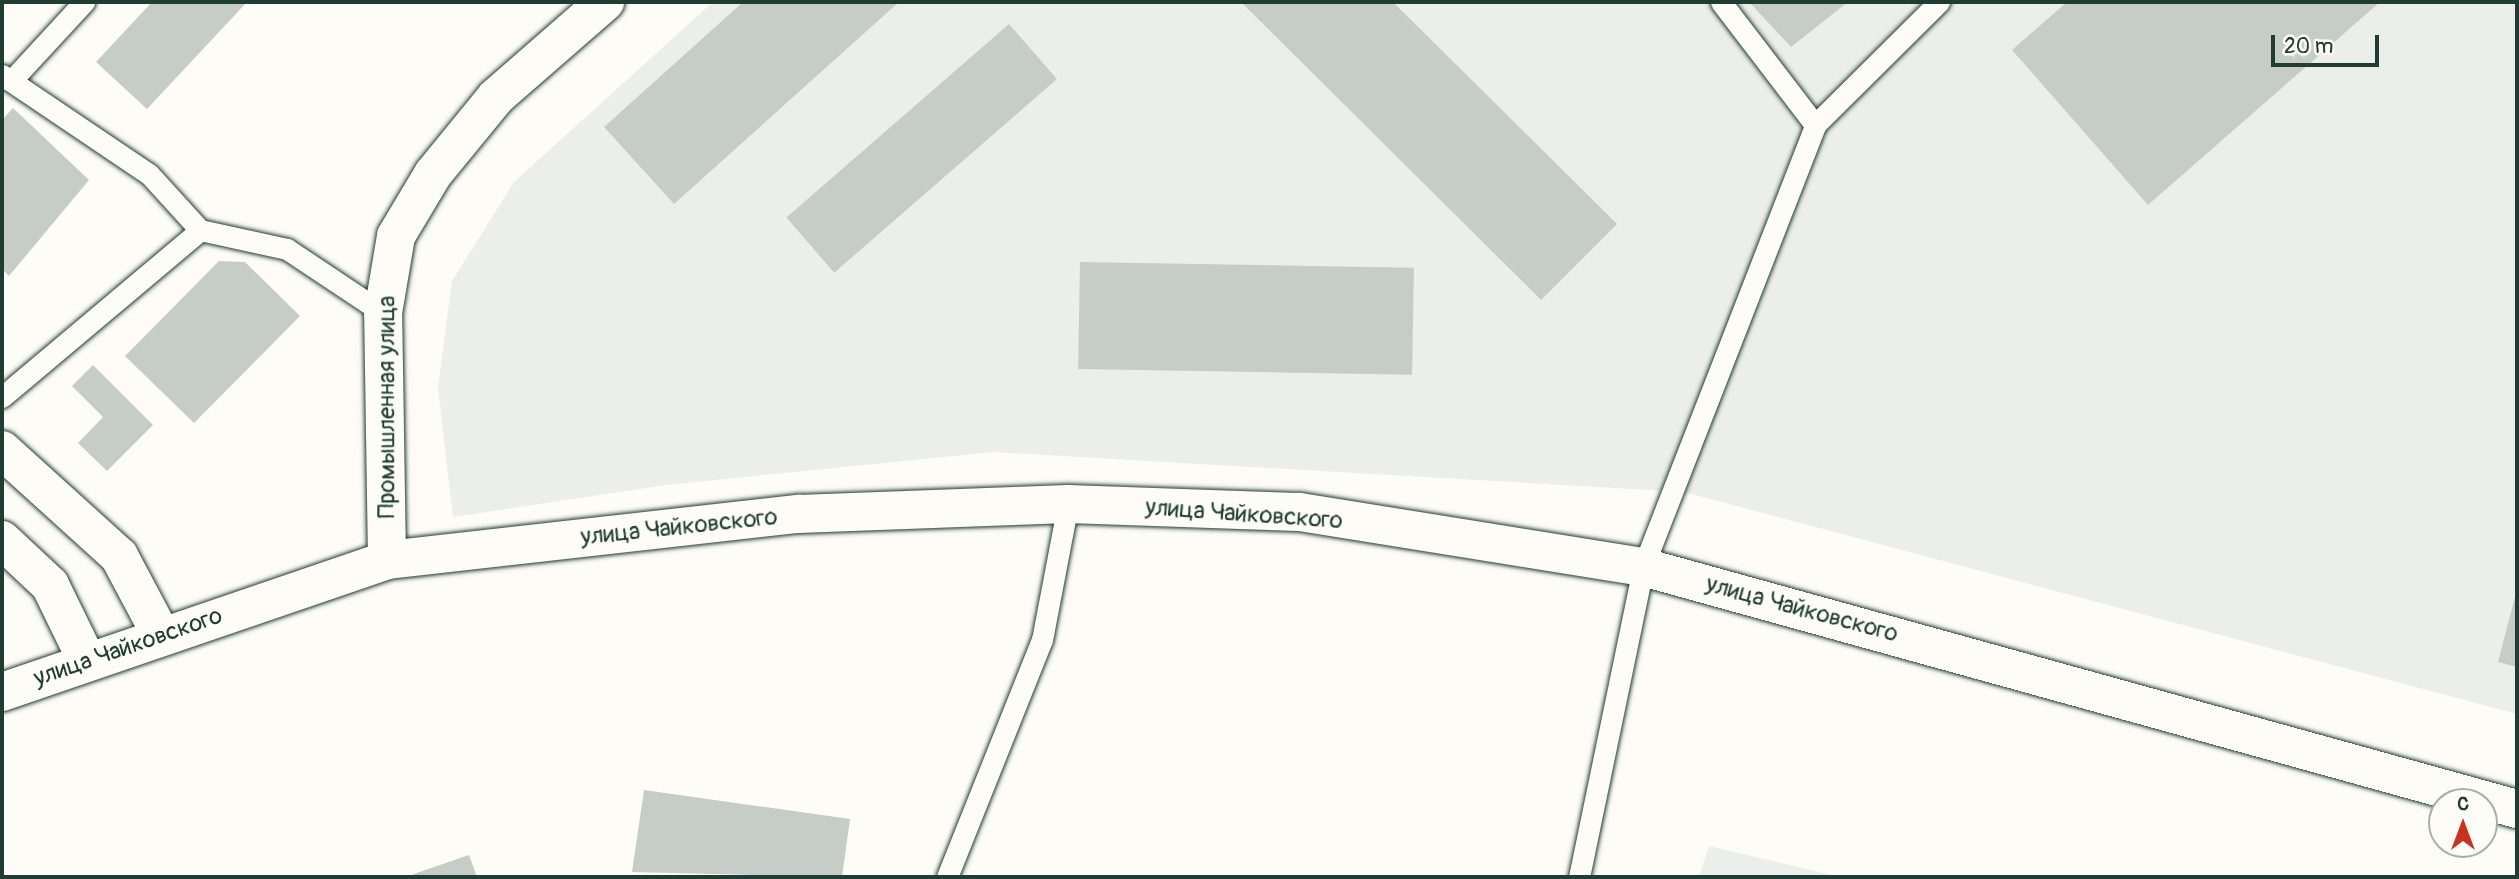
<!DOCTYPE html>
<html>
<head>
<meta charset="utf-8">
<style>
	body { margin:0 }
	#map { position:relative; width:2519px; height:879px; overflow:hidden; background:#fdfcf7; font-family:Pangolin,sans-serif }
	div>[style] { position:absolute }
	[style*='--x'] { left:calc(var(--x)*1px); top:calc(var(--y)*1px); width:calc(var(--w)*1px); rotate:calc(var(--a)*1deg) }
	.built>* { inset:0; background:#eceee9 }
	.building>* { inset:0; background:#c6cdc7; transform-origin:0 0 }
	.roads { filter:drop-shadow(0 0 2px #1f3d34) drop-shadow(0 0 2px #1f3d34) }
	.service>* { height:21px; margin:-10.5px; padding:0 10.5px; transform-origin:10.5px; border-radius:10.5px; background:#fdfcf7 }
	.minor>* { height:38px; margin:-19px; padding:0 19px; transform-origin:19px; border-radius:19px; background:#fdfcf7 }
	.secondary>* { height:38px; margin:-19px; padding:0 19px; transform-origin:19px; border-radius:19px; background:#fdfcf7 }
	span { translate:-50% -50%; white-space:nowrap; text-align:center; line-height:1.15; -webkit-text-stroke:5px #fdfcf7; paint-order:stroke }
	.street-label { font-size:24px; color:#1f3d34 }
	.frame { position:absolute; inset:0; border:4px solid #1f3d34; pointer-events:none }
	.north { position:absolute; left:2428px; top:788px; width:70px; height:70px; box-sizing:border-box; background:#fdfcf7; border:2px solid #a4b0a9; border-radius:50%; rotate:0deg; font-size:19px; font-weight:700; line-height:28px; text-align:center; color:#1f3d34 }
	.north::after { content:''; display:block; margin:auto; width:24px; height:32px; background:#c8321e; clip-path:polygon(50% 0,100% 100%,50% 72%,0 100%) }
	.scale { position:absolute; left:2271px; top:35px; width:108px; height:32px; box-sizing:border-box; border:4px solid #1f3d34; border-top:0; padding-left:9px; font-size:21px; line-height:24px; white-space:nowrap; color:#1f3d34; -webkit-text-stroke:5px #fdfcf7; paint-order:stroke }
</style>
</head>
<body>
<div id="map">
	<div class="built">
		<i style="clip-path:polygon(713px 2px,2517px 2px,2517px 714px,1684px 492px,993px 452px,666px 485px,453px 517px,438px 388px,452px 281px,514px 182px)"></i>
		<i style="clip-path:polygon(1709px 846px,1840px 877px,1699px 877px)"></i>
	</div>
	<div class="building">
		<i style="clip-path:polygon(152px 2px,247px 2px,147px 109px,96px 62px)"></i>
		<i style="clip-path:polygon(743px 2px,899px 2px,674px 204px,604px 127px)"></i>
		<i style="clip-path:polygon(1241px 2px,1393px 2px,1617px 224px,1541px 300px)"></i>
		<i style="clip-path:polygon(1749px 2px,1848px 2px,1791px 47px)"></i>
		<i style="clip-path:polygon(2067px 2px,2380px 2px,2148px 205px,2012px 50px)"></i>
		<i style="left:1009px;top:24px;width:73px;height:295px;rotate:49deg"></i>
		<i style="clip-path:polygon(13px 108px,89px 180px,9px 276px,2px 269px,2px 120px)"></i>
		<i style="clip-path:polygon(219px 261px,245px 262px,300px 316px,194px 423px,125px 356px)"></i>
		<i style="left:1080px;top:262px;width:334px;height:107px;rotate:1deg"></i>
		<i style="clip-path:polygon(93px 365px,153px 425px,107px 471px,78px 443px,103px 417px,72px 386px)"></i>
		<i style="clip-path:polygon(2516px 593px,2517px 593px,2517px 667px,2498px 662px)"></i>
		<i style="clip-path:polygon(644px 790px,850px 819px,842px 877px,632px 872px)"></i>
		<i style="clip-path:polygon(469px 855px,477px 877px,405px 877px)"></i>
	</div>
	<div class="roads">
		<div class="service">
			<i style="--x:1721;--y:2;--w:155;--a:52.6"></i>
			<i style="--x:2;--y:75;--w:177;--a:34"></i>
			<i style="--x:149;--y:174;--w:76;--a:47.7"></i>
			<i style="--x:200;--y:230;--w:89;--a:12.3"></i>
			<i style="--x:287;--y:249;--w:115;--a:33.7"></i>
			<i style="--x:11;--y:81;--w:108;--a:-47.3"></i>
			<i style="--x:2;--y:397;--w:259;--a:-40.1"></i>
			<i style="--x:947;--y:877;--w:255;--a:-68.2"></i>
			<i style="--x:1042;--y:640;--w:138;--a:-79.2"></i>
			<i style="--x:1579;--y:877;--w:317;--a:-78.3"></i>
			<i style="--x:1643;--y:567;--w:474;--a:-68.7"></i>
			<i style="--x:1815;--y:125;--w:175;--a:-44.8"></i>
		</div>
		<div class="minor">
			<i style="--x:387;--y:560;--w:247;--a:-90.9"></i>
			<i style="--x:383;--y:313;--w:78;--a:-80.4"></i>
			<i style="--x:396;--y:236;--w:72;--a:-59.2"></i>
			<i style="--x:433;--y:174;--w:99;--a:-50.7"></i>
			<i style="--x:496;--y:97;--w:145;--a:-41.1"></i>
		</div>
		<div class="secondary">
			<i style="--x:2;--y:450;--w:158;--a:42.2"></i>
			<i style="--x:119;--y:556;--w:87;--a:62"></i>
			<i style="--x:2;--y:540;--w:66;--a:43.2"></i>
			<i style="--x:50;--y:585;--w:85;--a:64"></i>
			<i style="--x:2;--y:692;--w:407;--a:-18.9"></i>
			<i style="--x:387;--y:560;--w:414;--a:-6.4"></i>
			<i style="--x:798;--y:514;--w:270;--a:-2.1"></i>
			<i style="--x:1068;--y:504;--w:232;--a:2"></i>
			<i style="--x:1300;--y:512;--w:347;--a:9.1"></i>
			<i style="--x:1643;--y:567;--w:907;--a:15.48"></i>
		</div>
	</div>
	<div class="street-label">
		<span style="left:387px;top:407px;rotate:-90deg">Промышленная улица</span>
		<span style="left:1244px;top:514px;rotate:4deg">улица Чайковского</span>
		<span style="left:679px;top:527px;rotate:-6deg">улица Чайковского</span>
		<span style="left:1802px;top:609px;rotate:15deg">улица Чайковского</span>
		<span style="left:128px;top:647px;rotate:-19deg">улица Чайковского</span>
	</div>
	<div class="frame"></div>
	<div class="north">С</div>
	<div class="scale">20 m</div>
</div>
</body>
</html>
